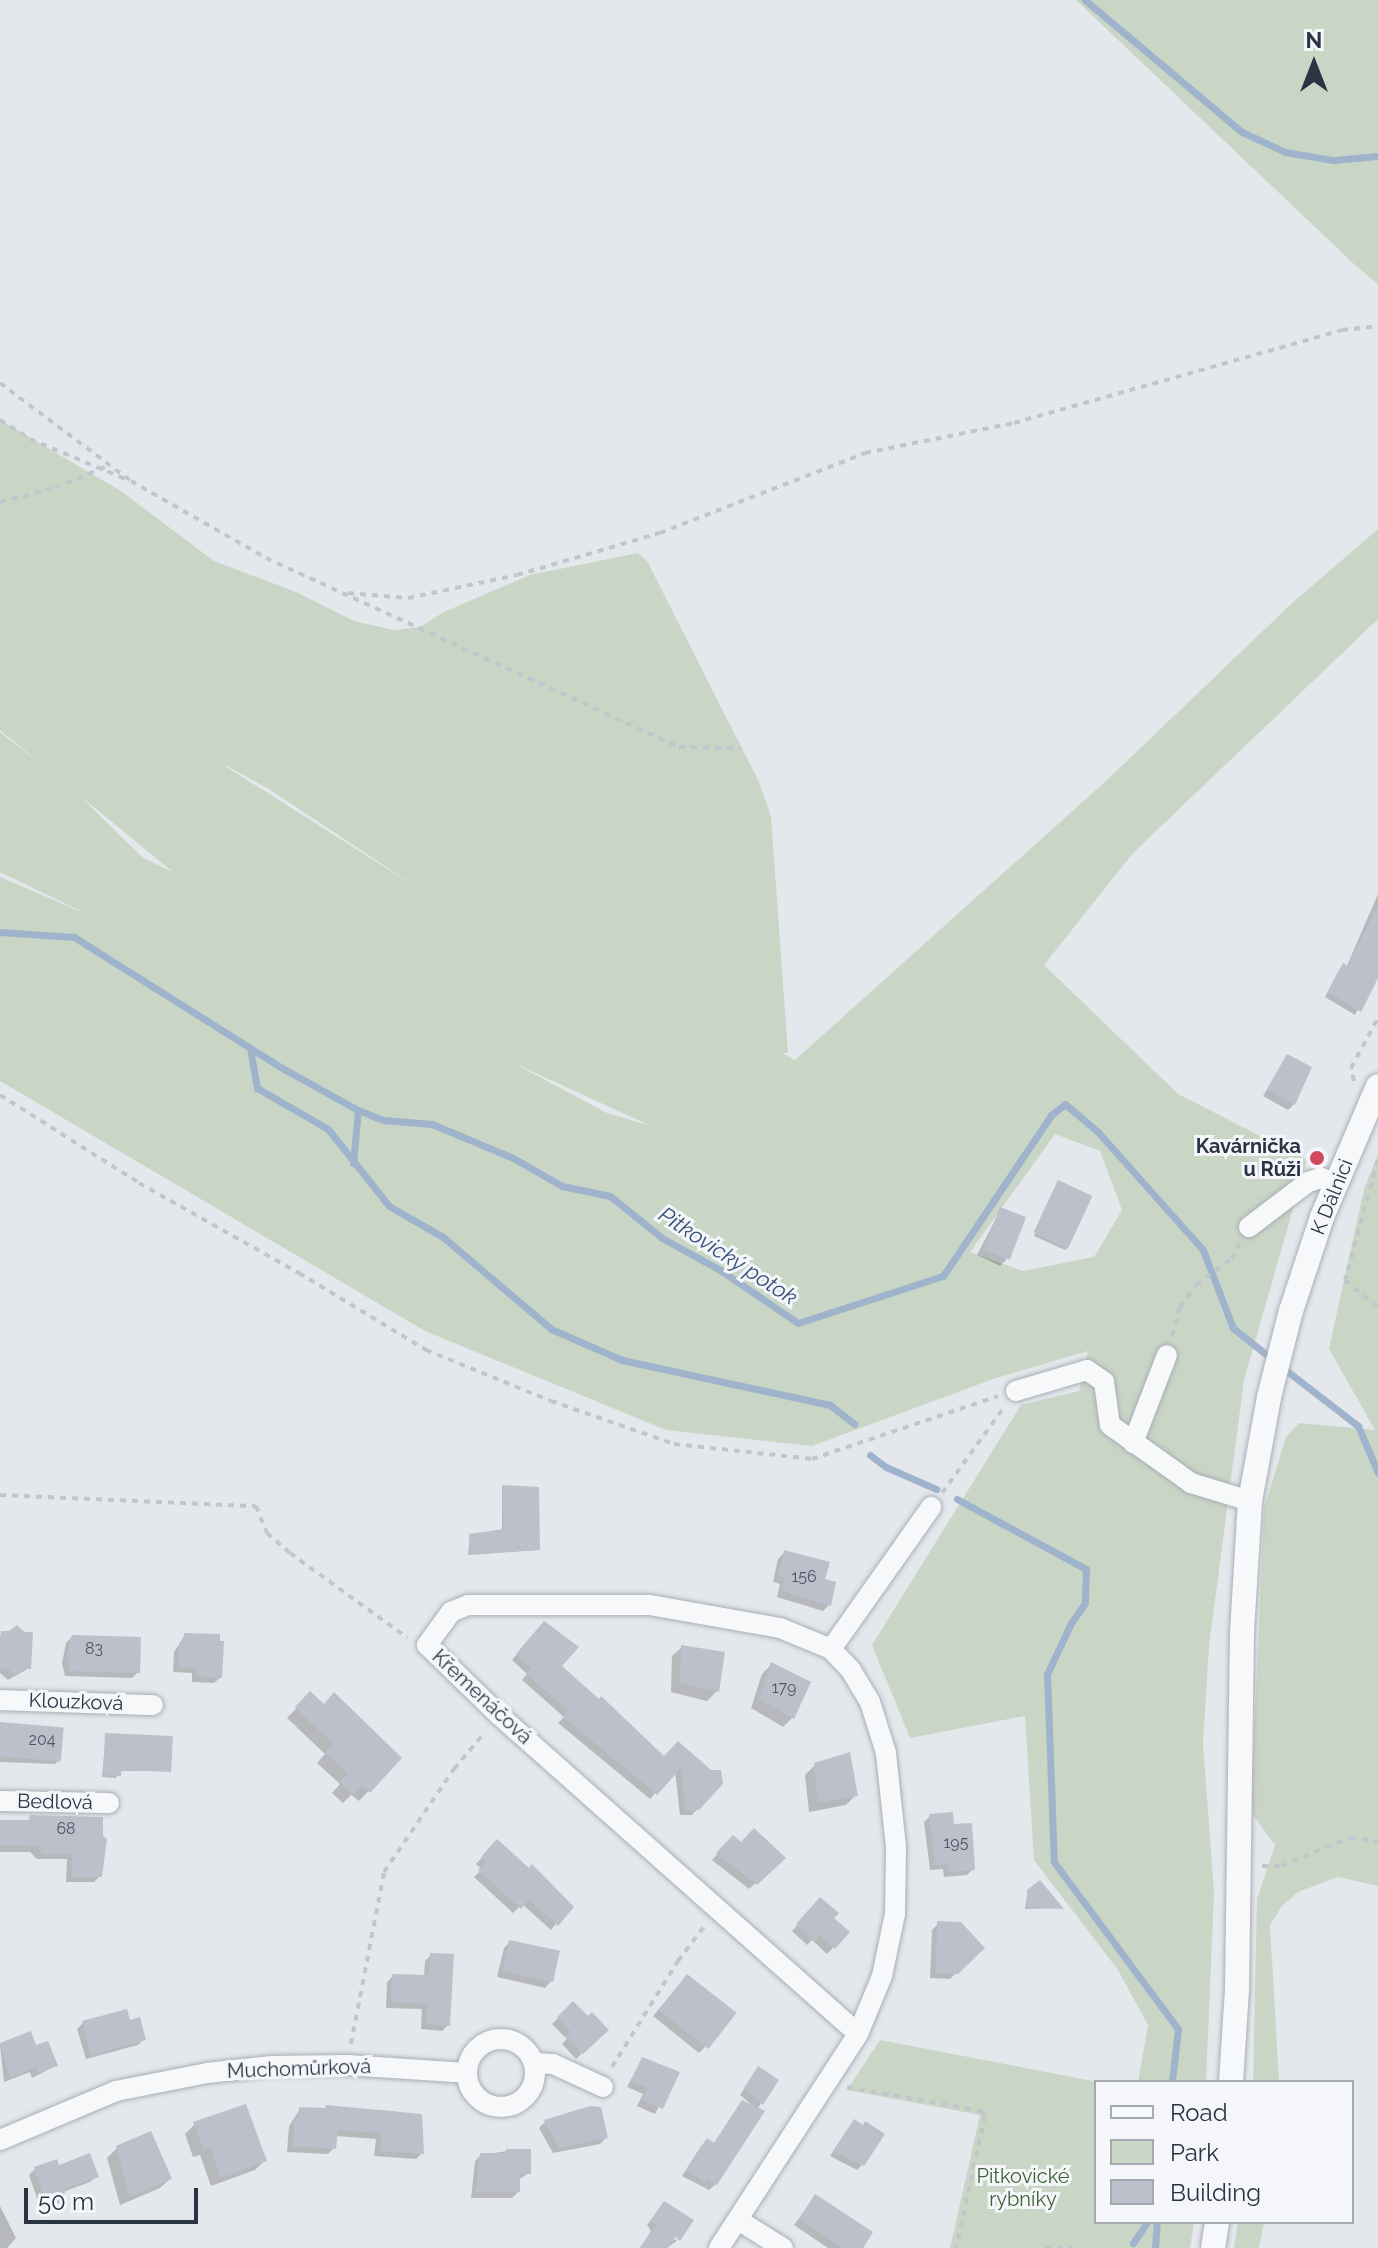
<!DOCTYPE html>
<html>
<head>
<meta charset="utf-8">
<style>
	body { margin:0 }
	#map { position:relative; width:1378px; height:2248px; overflow:hidden; background:#e4e7ec; font-family:Raleway,sans-serif }
	div>[style] { position:absolute }
	[style*='--x'] { left:calc(var(--x)*1px); top:calc(var(--y)*1px); width:calc(var(--w)*1px); rotate:calc(var(--a)*1deg) }
	.green>* { inset:0; background:#c9d6c5 }
	.shadow>* { inset:0; background:#0003 }
	.stream>* { height:7px; margin:-3.5px; padding:0 3.5px; transform-origin:3.5px; border-radius:3.5px; background:#9fb4cc }
	.building>* { inset:0; background:#bbc0ca; transform-origin:0 0 }
	.path>* { height:4px; margin-top:-2px; transform-origin:0; background:repeating-linear-gradient(90deg,#c2c5cb 0 6px,transparent 0 12px) }
	.roads { filter:drop-shadow(0 0 2px #a9aeb7) drop-shadow(0 0 2px #a9aeb7) }
	.minor>* { height:20px; margin:-10px; padding:0 10px; transform-origin:10px; border-radius:10px; background:#f7f8fa }
	.minor>.ring { margin:-10px; padding:0; box-sizing:content-box; background:none; border:20px solid #f7f8fa; border-radius:50% }
	.tertiary>* { height:24px; margin:-12px; padding:0 12px; transform-origin:12px; border-radius:12px; background:#f7f8fa }
	.dots>* { width:22px; height:22px; translate:-50% -50%; box-sizing:border-box; border:4px solid #f4f6f9; border-radius:50% }
	span { translate:-50% -50%; white-space:nowrap; text-align:center; line-height:1.15; -webkit-text-stroke:6px #f4f6f9; paint-order:stroke }
	.number-label { font-size:16px; color:#4f5766 }
	.number-label span { -webkit-text-stroke-width:0 }
	.poi-label { font-size:20px; color:#2b3445; font-weight:700 }
	.right { translate:-100% -50%; text-align:right }
	.street-label { font-size:20px; color:#2b3445 }
	.park-label { font-size:20px; color:#3f6138 }
	.water-label { font-size:22px; color:#34527a; font-style:italic }
	.legend { position:absolute; left:1094px; top:2080px; width:260px; height:144px; box-sizing:border-box; background:#f4f6f9; border:2px solid #a4a8b1; margin:0; padding:10px 14px; list-style:none; font-size:24px; color:#2b3445 }
	.legend li { display:flex; align-items:center; gap:16px; height:40px }
	.legend b { width:40px; border:2px solid #a4a8b1 }
	.north { position:absolute; left:1274px; top:24px; width:80px; height:80px; -webkit-text-stroke:6px #f4f6f9; paint-order:stroke; rotate:0deg; font-size:22px; font-weight:700; line-height:32px; text-align:center; color:#2b3445 }
	.north::after { content:''; display:block; margin:auto; width:28px; height:36px; background:#2b3445; clip-path:polygon(50% 0,100% 100%,50% 72%,0 100%) }
	.scale { position:absolute; left:24px; top:2188px; width:174px; height:36px; box-sizing:border-box; border:4px solid #2b3445; border-top:0; padding-left:10px; font-size:24px; line-height:28px; white-space:nowrap; color:#2b3445; -webkit-text-stroke:6px #f4f6f9; paint-order:stroke }
</style>
</head>
<body>
<div id="map">
	<div class="green">
		<i style="clip-path:polygon(1076px 0,1378px 0,1378px 284px,1355px 265px)"></i>
		<i style="clip-path:polygon(evenodd,0 420px,121px 491px,214px 561px,296px 592px,354px 621px,393px 630px,420px 627px,444px 612px,530px 575px,638px 553px,647px 561px,758px 780px,771px 816px,788px 1053px,782px 1053px,795px 1060px,1107px 780px,1290px 605px,1378px 529px,1378px 619px,1133px 853px,1044px 965px,1178px 1094px,1307px 1160px,1244px 1380px,1209px 1646px,1203px 1743px,1214px 1893px,1206px 2082px,1138px 2082px,1148px 2025px,1118px 1970px,1034px 1860px,1025px 1716px,910px 1738px,872px 1645px,1021px 1405px,1079px 1391px,1088px 1351px,993px 1379px,812px 1446px,666px 1430px,425px 1331px,0 1081px,0 877px,91px 916px,0 872px,0 732px,46px 768px,0 730px,0 420px,225px 765px,269px 789px,424px 892px,225px 766px,225px 765px,0 420px,84px 800px,85px 800px,173px 872px,143px 858px,84px 800px,0 420px,517px 1065px,518px 1065px,651px 1126px,607px 1113px,517px 1065px,0 420px,1055px 1134px,1100px 1151px,1122px 1210px,1094px 1257px,1023px 1271px,970px 1252px,1055px 1134px)"></i>
		<i style="clip-path:polygon(1378px 1154px,1378px 1886px,1338px 1877px,1298px 1892px,1282px 1906px,1270px 1925px,1279px 2082px,1253px 2082px,1257px 1899px,1275px 1845px,1251px 1812px,1264px 1508px,1286px 1437px,1299px 1423px,1375px 1430px,1329px 1349px,1364px 1189px)"></i>
		<i style="clip-path:polygon(880px 2040px,1098px 2082px,1096px 2222px,1194px 2222px,1190px 2248px,950px 2248px,980px 2115px,847px 2090px)"></i>
		<i style="clip-path:polygon(1238px 2222px,1264px 2222px,1259px 2248px,1234px 2248px)"></i>
	</div>
	<div class="shadow">
		<i style="clip-path:polygon(1378px 894px,1378px 974px,1355px 1015px,1325px 997px,1339px 970px,1343px 966px,1346px 968px)"></i>
		<i style="clip-path:polygon(1287px 1056px,1294px 1104px,1288px 1110px,1263px 1096px)"></i>
		<i style="clip-path:polygon(1058px 1182px,1068px 1247px,1065px 1250px,1034px 1236px)"></i>
		<i style="clip-path:polygon(1001px 1209px,1006px 1260px,1000px 1266px,977px 1255px)"></i>
		<i style="clip-path:polygon(502px 1487px,538px 1550px,468px 1555px,470px 1536px,502px 1532px)"></i>
		<i style="clip-path:polygon(784px 1553px,823px 1581px,829px 1605px,823px 1611px,777px 1597px,780px 1584px,773px 1582px,778px 1559px)"></i>
		<i style="clip-path:polygon(538px 1629px,560px 1667px,664px 1759px,710px 1772px,721px 1783px,692px 1815px,680px 1815px,675px 1771px,650px 1799px,558px 1723px,564px 1717px,522px 1680px,527px 1674px,512px 1660px)"></i>
		<i style="clip-path:polygon(2px 1633px,29px 1668px,8px 1680px,0 1673px)"></i>
		<i style="clip-path:polygon(185px 1635px,221px 1677px,214px 1683px,192px 1682px,192px 1673px,173px 1672px,174px 1652px)"></i>
		<i style="clip-path:polygon(72px 1637px,138px 1672px,132px 1678px,65px 1676px,62px 1663px,66px 1643px)"></i>
		<i style="clip-path:polygon(682px 1647px,717px 1691px,707px 1701px,671px 1692px,672px 1656px)"></i>
		<i style="clip-path:polygon(771px 1665px,792px 1718px,783px 1727px,751px 1708px,762px 1674px)"></i>
		<i style="clip-path:polygon(310px 1694px,399px 1758px,359px 1801px,351px 1795px,343px 1803px,332px 1793px,340px 1784px,317px 1763px,325px 1754px,287px 1718px)"></i>
		<i style="clip-path:polygon(0 1725px,61px 1758px,55px 1764px,0 1762px)"></i>
		<i style="clip-path:polygon(106px 1735px,170px 1771px,119px 1771px,116px 1778px,102px 1777px)"></i>
		<i style="clip-path:polygon(848px 1754px,856px 1795px,846px 1805px,809px 1812px,805px 1775px,815px 1765px)"></i>
		<i style="clip-path:polygon(930px 1816px,952px 1826px,973px 1869px,967px 1875px,944px 1877px,943px 1869px,930px 1870px,924px 1822px)"></i>
		<i style="clip-path:polygon(30px 1818px,100px 1876px,94px 1882px,66px 1882px,67px 1859px,37px 1859px,30px 1852px,0 1852px,0 1822px,26px 1822px)"></i>
		<i style="clip-path:polygon(733px 1837px,741px 1845px,783px 1858px,749px 1889px,712px 1860px)"></i>
		<i style="clip-path:polygon(497px 1842px,556px 1924px,551px 1930px,522px 1904px,513px 1913px,474px 1877px,482px 1869px,476px 1864px)"></i>
		<i style="clip-path:polygon(1028px 1891px,1061px 1908px,1025px 1909px)"></i>
		<i style="clip-path:polygon(820px 1900px,831px 1919px,847px 1933px,827px 1954px,812px 1940px,807px 1945px,792px 1931px)"></i>
		<i style="clip-path:polygon(938px 1924px,983px 1948px,950px 1979px,930px 1978px,932px 1930px)"></i>
		<i style="clip-path:polygon(510px 1942px,551px 1981px,545px 1988px,497px 1977px,504px 1948px)"></i>
		<i style="clip-path:polygon(431px 1955px,448px 2025px,442px 2031px,421px 2029px,422px 2009px,386px 2008px,387px 1982px,393px 1976px,424px 1977px,425px 1961px)"></i>
		<i style="clip-path:polygon(681px 1983px,705px 2047px,699px 2053px,653px 2016px)"></i>
		<i style="clip-path:polygon(573px 2004px,588px 2019px,606px 2030px,576px 2059px,562px 2044px,567px 2039px,552px 2024px)"></i>
		<i style="clip-path:polygon(83px 2023px,128px 2023px,144px 2039px,138px 2045px,86px 2059px,77px 2029px)"></i>
		<i style="clip-path:polygon(30px 2034px,35px 2048px,55px 2066px,32px 2078px,30px 2072px,4px 2082px,0 2045px)"></i>
		<i style="clip-path:polygon(642px 2059px,677px 2073px,655px 2114px,637px 2106px,643px 2094px,627px 2087px)"></i>
		<i style="clip-path:polygon(753px 2075px,761px 2103px,716px 2184px,709px 2190px,682px 2176px,701px 2146px,707px 2140px,713px 2144px,742px 2103px,753px 2106px,740px 2095px)"></i>
		<i style="clip-path:polygon(590px 2108px,606px 2138px,600px 2144px,553px 2153px,539px 2128px,545px 2122px)"></i>
		<i style="clip-path:polygon(300px 2109px,393px 2111px,423px 2129px,422px 2153px,416px 2159px,374px 2156px,376px 2139px,335px 2136px,334px 2148px,328px 2154px,287px 2152px,289px 2126px)"></i>
		<i style="clip-path:polygon(854px 2121px,862px 2165px,857px 2170px,830px 2156px)"></i>
		<i style="clip-path:polygon(195px 2124px,264px 2161px,255px 2170px,211px 2186px,200px 2155px,193px 2157px,185px 2134px)"></i>
		<i style="clip-path:polygon(117px 2148px,170px 2179px,160px 2188px,120px 2205px,107px 2158px)"></i>
		<i style="clip-path:polygon(507px 2151px,529px 2173px,518px 2180px,518px 2192px,512px 2198px,471px 2198px,475px 2161px,481px 2155px)"></i>
		<i style="clip-path:polygon(57px 2167px,96px 2176px,90px 2182px,63px 2192px,52px 2208px,39px 2204px,29px 2175px,35px 2169px)"></i>
		<i style="clip-path:polygon(815px 2196px,861px 2248px,828px 2248px,794px 2225px)"></i>
		<i style="clip-path:polygon(664px 2203px,666px 2233px,677px 2241px,666px 2248px,640px 2248px,651px 2231px,647px 2225px)"></i>
		<i style="clip-path:polygon(0 2206px,16px 2238px,7px 2248px,0 2248px)"></i>
	</div>
	<div class="stream">
		<i style="--x:1085;--y:0;--w:205;--a:40.1"></i>
		<i style="--x:1242;--y:132;--w:47;--a:24.9"></i>
		<i style="--x:1285;--y:152;--w:49;--a:9.5"></i>
		<i style="--x:1333;--y:160;--w:45;--a:-5.1"></i>
		<i style="--x:0;--y:932;--w:74;--a:3.9"></i>
		<i style="--x:74;--y:937;--w:248;--a:32.2"></i>
		<i style="--x:284;--y:1069;--w:85;--a:29"></i>
		<i style="--x:358;--y:1110;--w:27;--a:22"></i>
		<i style="--x:383;--y:1120;--w:49;--a:4.7"></i>
		<i style="--x:432;--y:1124;--w:88;--a:22.8"></i>
		<i style="--x:513;--y:1158;--w:56;--a:29.7"></i>
		<i style="--x:562;--y:1186;--w:49;--a:11.8"></i>
		<i style="--x:610;--y:1196;--w:67;--a:38.9"></i>
		<i style="--x:662;--y:1238;--w:66;--a:28.9"></i>
		<i style="--x:720;--y:1270;--w:94;--a:34.2"></i>
		<i style="--x:798;--y:1323;--w:152;--a:-18"></i>
		<i style="--x:943;--y:1276;--w:194;--a:-56.1"></i>
		<i style="--x:1051;--y:1115;--w:18;--a:-38"></i>
		<i style="--x:1065;--y:1104;--w:43;--a:40.3"></i>
		<i style="--x:1098;--y:1132;--w:158;--a:48.3"></i>
		<i style="--x:1203;--y:1250;--w:84;--a:69"></i>
		<i style="--x:1233;--y:1328;--w:51;--a:38.7"></i>
		<i style="--x:250;--y:1048;--w:41;--a:80.1"></i>
		<i style="--x:257;--y:1088;--w:82;--a:30"></i>
		<i style="--x:328;--y:1129;--w:98;--a:51.6"></i>
		<i style="--x:389;--y:1206;--w:62;--a:29.9"></i>
		<i style="--x:443;--y:1237;--w:142;--a:40.4"></i>
		<i style="--x:551;--y:1329;--w:77;--a:23.6"></i>
		<i style="--x:622;--y:1360;--w:213;--a:12.2"></i>
		<i style="--x:830;--y:1405;--w:31;--a:38"></i>
		<i style="--x:353;--y:1163;--w:53;--a:-84.6"></i>
		<i style="--x:1283;--y:1368;--w:95;--a:37.7"></i>
		<i style="--x:1358;--y:1426;--w:51;--a:66.9"></i>
		<i style="--x:870;--y:1455;--w:20;--a:37"></i>
		<i style="--x:886;--y:1467;--w:55;--a:23.7"></i>
		<i style="--x:957;--y:1499;--w:147;--a:28.5"></i>
		<i style="--x:1086;--y:1569;--w:34;--a:92"></i>
		<i style="--x:1085;--y:1603;--w:24;--a:125"></i>
		<i style="--x:1071;--y:1623;--w:56;--a:115.2"></i>
		<i style="--x:1047;--y:1674;--w:188;--a:87.9"></i>
		<i style="--x:1054;--y:1862;--w:208;--a:53.4"></i>
		<i style="--x:1178;--y:2029;--w:53;--a:96.5"></i>
		<i style="--x:1133;--y:2243;--w:25;--a:-56"></i>
		<i style="--x:1155;--y:2248;--w:26;--a:-86"></i>
	</div>
	<div class="building">
		<i style="clip-path:polygon(1378px 905px,1378px 978px,1361px 1012px,1328px 992px,1343px 963px,1347px 966px,1349px 963px)"></i>
		<i style="clip-path:polygon(1287px 1054px,1312px 1067px,1295px 1105px,1267px 1089px)"></i>
		<i style="left:1058px;top:1180px;width:38px;height:58px;rotate:25deg"></i>
		<i style="left:1000px;top:1207px;width:28px;height:46px;rotate:21deg"></i>
		<i style="clip-path:polygon(502px 1485px,539px 1487px,540px 1550px,470px 1554px,469px 1534px,504px 1529px)"></i>
		<i style="clip-path:polygon(784px 1550px,830px 1562px,825px 1579px,836px 1582px,831px 1606px,782px 1591px,785px 1578px,778px 1576px)"></i>
		<i style="clip-path:polygon(544px 1621px,579px 1647px,562px 1666px,599px 1699px,601px 1696px,664px 1756px,678px 1741px,711px 1770px,721px 1770px,723px 1784px,699px 1810px,685px 1810px,681px 1768px,657px 1795px,562px 1716px,568px 1710px,526px 1674px,531px 1668px,516px 1654px)"></i>
		<i style="clip-path:polygon(17px 1625px,25px 1632px,33px 1632px,31px 1669px,24px 1669px,15px 1675px,7px 1668px,0 1668px,0 1638px,1px 1631px,9px 1631px)"></i>
		<i style="clip-path:polygon(184px 1633px,220px 1634px,220px 1641px,224px 1641px,222px 1678px,197px 1676px,197px 1668px,178px 1667px,179px 1643px,183px 1643px)"></i>
		<i style="clip-path:polygon(72px 1635px,141px 1637px,140px 1673px,70px 1671px,67px 1656px)"></i>
		<i style="clip-path:polygon(681px 1645px,725px 1652px,719px 1692px,680px 1683px)"></i>
		<i style="clip-path:polygon(771px 1662px,811px 1682px,794px 1719px,759px 1699px)"></i>
		<i style="clip-path:polygon(310px 1691px,324px 1704px,334px 1692px,402px 1758px,370px 1793px,362px 1786px,354px 1795px,340px 1782px,348px 1773px,325px 1753px,333px 1744px,295px 1707px)"></i>
		<i style="left:0;top:1722px;width:64px;height:34px;rotate:5deg"></i>
		<i style="clip-path:polygon(105px 1733px,173px 1736px,171px 1772px,121px 1770px,121px 1776px,103px 1775px)"></i>
		<i style="clip-path:polygon(850px 1752px,858px 1796px,818px 1803px,814px 1763px)"></i>
		<i style="clip-path:polygon(953px 1812px,954px 1824px,972px 1823px,975px 1870px,949px 1872px,948px 1864px,935px 1865px,929px 1814px)"></i>
		<i style="clip-path:polygon(30px 1815px,103px 1817px,103px 1836px,107px 1839px,102px 1877px,72px 1877px,72px 1854px,43px 1854px,37px 1846px,0 1845px,0 1820px,29px 1820px)"></i>
		<i style="clip-path:polygon(754px 1828px,786px 1858px,757px 1885px,716px 1853px,733px 1835px,741px 1842px)"></i>
		<i style="clip-path:polygon(497px 1839px,529px 1868px,532px 1864px,574px 1907px,558px 1926px,529px 1899px,521px 1909px,478px 1870px,486px 1862px,481px 1857px)"></i>
		<i style="clip-path:polygon(1040px 1880px,1064px 1909px,1026px 1907px,1027px 1890px)"></i>
		<i style="clip-path:polygon(820px 1897px,839px 1913px,834px 1918px,850px 1932px,835px 1949px,819px 1935px,815px 1941px,796px 1924px)"></i>
		<i style="clip-path:polygon(937px 1921px,961px 1922px,985px 1948px,958px 1974px,936px 1973px)"></i>
		<i style="left:509px;top:1940px;width:52px;height:32px;rotate:12deg"></i>
		<i style="clip-path:polygon(430px 1953px,454px 1954px,450px 2026px,426px 2024px,427px 2004px,391px 2002px,392px 1974px,429px 1975px)"></i>
		<i style="left:687px;top:1974px;width:63px;height:46px;rotate:38deg"></i>
		<i style="clip-path:polygon(573px 2001px,588px 2016px,592px 2012px,609px 2030px,583px 2054px,566px 2037px,571px 2032px,557px 2017px)"></i>
		<i style="clip-path:polygon(127px 2009px,130px 2020px,140px 2017px,146px 2040px,91px 2055px,82px 2021px)"></i>
		<i style="clip-path:polygon(31px 2031px,36px 2045px,48px 2041px,58px 2066px,38px 2073px,36px 2067px,10px 2078px,0 2043px)"></i>
		<i style="clip-path:polygon(642px 2057px,680px 2072px,663px 2109px,642px 2100px,648px 2088px,631px 2081px)"></i>
		<i style="clip-path:polygon(758px 2066px,779px 2080px,763px 2105px,744px 2088px)"></i>
		<i style="clip-path:polygon(742px 2100px,765px 2111px,717px 2185px,708px 2179px,705px 2182px,686px 2170px,707px 2138px,714px 2143px)"></i>
		<i style="clip-path:polygon(246px 2104px,267px 2161px,221px 2178px,210px 2147px,203px 2149px,193px 2122px)"></i>
		<i style="clip-path:polygon(326px 2105px,422px 2114px,424px 2154px,380px 2151px,381px 2133px,338px 2130px,336px 2149px,293px 2146px,294px 2118px,298px 2118px,299px 2107px,325px 2108px)"></i>
		<i style="clip-path:polygon(590px 2106px,601px 2107px,608px 2138px,559px 2148px,544px 2120px)"></i>
		<i style="clip-path:polygon(854px 2119px,863px 2125px,865px 2121px,885px 2134px,864px 2166px,833px 2151px)"></i>
		<i style="clip-path:polygon(151px 2131px,172px 2179px,129px 2197px,116px 2146px)"></i>
		<i style="clip-path:polygon(506px 2149px,531px 2149px,531px 2174px,520px 2174px,520px 2192px,476px 2192px,480px 2153px,506px 2153px)"></i>
		<i style="clip-path:polygon(90px 2153px,99px 2177px,67px 2188px,60px 2204px,44px 2198px,34px 2167px,57px 2159px,59px 2165px)"></i>
		<i style="clip-path:polygon(815px 2194px,873px 2232px,863px 2248px,843px 2248px,799px 2219px)"></i>
		<i style="clip-path:polygon(664px 2201px,694px 2220px,680px 2241px,675px 2237px,668px 2248px,640px 2248px,656px 2225px,650px 2221px)"></i>
	</div>
	<div class="path">
		<i style="--x:0;--y:383;--w:164;--a:36.8"></i>
		<i style="--x:131;--y:481;--w:155;--a:29.7"></i>
		<i style="--x:266;--y:558;--w:454;--a:24.6"></i>
		<i style="--x:679;--y:747;--w:62;--a:0.9"></i>
		<i style="--x:0;--y:420;--w:36;--a:32"></i>
		<i style="--x:30;--y:439;--w:103;--a:22.8"></i>
		<i style="--x:0;--y:502;--w:57;--a:-14.3"></i>
		<i style="--x:55;--y:488;--w:60;--a:-22.7"></i>
		<i style="--x:348;--y:593;--w:60;--a:4.8"></i>
		<i style="--x:408;--y:598;--w:111;--a:-11.9"></i>
		<i style="--x:517;--y:575;--w:149;--a:-16.4"></i>
		<i style="--x:660;--y:533;--w:220;--a:-21.3"></i>
		<i style="--x:865;--y:453;--w:152;--a:-11.4"></i>
		<i style="--x:1014;--y:423;--w:341;--a:-15.8"></i>
		<i style="--x:1342;--y:330;--w:36;--a:-6"></i>
		<i style="--x:1354;--y:1081;--w:13;--a:-103"></i>
		<i style="--x:1351;--y:1068;--w:57;--a:-61.6"></i>
		<i style="--x:0;--y:1095;--w:165;--a:32.3"></i>
		<i style="--x:139;--y:1183;--w:184;--a:29.4"></i>
		<i style="--x:299;--y:1273;--w:149;--a:31.2"></i>
		<i style="--x:426;--y:1350;--w:135;--a:22.2"></i>
		<i style="--x:551;--y:1401;--w:130;--a:19.3"></i>
		<i style="--x:674;--y:1444;--w:139;--a:6.2"></i>
		<i style="--x:812;--y:1459;--w:196;--a:-18.7"></i>
		<i style="--x:1378;--y:1160;--w:124;--a:105.4"></i>
		<i style="--x:1345;--y:1280;--w:43;--a:40.3"></i>
		<i style="--x:1172;--y:1336;--w:30;--a:-75"></i>
		<i style="--x:1180;--y:1307;--w:27;--a:-54"></i>
		<i style="--x:1196;--y:1285;--w:44;--a:-36.6"></i>
		<i style="--x:1231;--y:1259;--w:18;--a:-61"></i>
		<i style="--x:942;--y:1493;--w:107;--a:-54.1"></i>
		<i style="--x:0;--y:1495;--w:256;--a:2.5"></i>
		<i style="--x:256;--y:1506;--w:29;--a:68"></i>
		<i style="--x:267;--y:1533;--w:30;--a:41"></i>
		<i style="--x:290;--y:1553;--w:145;--a:35.8"></i>
		<i style="--x:1262;--y:1866;--w:19;--a:0"></i>
		<i style="--x:1281;--y:1866;--w:74;--a:-22.1"></i>
		<i style="--x:1350;--y:1838;--w:28;--a:6"></i>
		<i style="--x:351;--y:2044;--w:175;--a:-79.1"></i>
		<i style="--x:384;--y:1872;--w:125;--a:-55.8"></i>
		<i style="--x:454;--y:1769;--w:48;--a:-50"></i>
		<i style="--x:612;--y:2067;--w:125;--a:-58.1"></i>
		<i style="--x:678;--y:1961;--w:46;--a:-52.9"></i>
		<i style="--x:847;--y:2087;--w:136;--a:10.2"></i>
		<i style="--x:981;--y:2111;--w:6;--a:51"></i>
		<i style="--x:985;--y:2116;--w:135;--a:102.4"></i>
		<i style="--x:1045;--y:2248;--w:27;--a:0"></i>
	</div>
	<div class="roads">
		<div class="minor">
			<i style="--x:1249;--y:1227;--w:74;--a:-37.3"></i>
			<i style="--x:1308;--y:1182;--w:14;--a:-17"></i>
			<i style="--x:1321;--y:1178;--w:16;--a:18"></i>
			<i style="--x:1016;--y:1391;--w:74;--a:-16.5"></i>
			<i style="--x:1087;--y:1370;--w:21;--a:35"></i>
			<i style="--x:1104;--y:1382;--w:43;--a:82.1"></i>
			<i style="--x:1110;--y:1425;--w:100;--a:35.6"></i>
			<i style="--x:1191;--y:1483;--w:62;--a:17"></i>
			<i style="--x:1133;--y:1443;--w:94;--a:-68.9"></i>
			<i style="--x:831;--y:1649;--w:174;--a:-54.8"></i>
			<i style="--x:0;--y:1700;--w:153;--a:1.9"></i>
			<i style="--x:0;--y:1801;--w:109;--a:1.1"></i>
			<i class="ring" style="left:467px;top:2039px;width:48px;height:48px"></i>
			<i style="--x:534;--y:2063;--w:19;--a:3"></i>
			<i style="--x:553;--y:2064;--w:55;--a:24.7"></i>
			<i style="--x:0;--y:2140;--w:126;--a:-22.9"></i>
			<i style="--x:116;--y:2091;--w:93;--a:-11.2"></i>
			<i style="--x:207;--y:2073;--w:66;--a:-6.1"></i>
			<i style="--x:273;--y:2066;--w:74;--a:-0.8"></i>
			<i style="--x:347;--y:2065;--w:119;--a:3.8"></i>
			<i style="--x:738;--y:2220;--w:53;--a:31.9"></i>
			<i style="--x:719;--y:2248;--w:255;--a:-57"></i>
			<i style="--x:858;--y:2034;--w:63;--a:-67.5"></i>
			<i style="--x:882;--y:1976;--w:63;--a:-78.2"></i>
			<i style="--x:895;--y:1914;--w:67;--a:-89.1"></i>
			<i style="--x:896;--y:1847;--w:95;--a:-96.1"></i>
			<i style="--x:886;--y:1753;--w:53;--a:-107.4"></i>
			<i style="--x:870;--y:1702;--w:37;--a:-121"></i>
			<i style="--x:851;--y:1670;--w:29;--a:-134"></i>
			<i style="--x:831;--y:1649;--w:55;--a:-157.6"></i>
			<i style="--x:780;--y:1628;--w:133;--a:-170"></i>
			<i style="--x:649;--y:1605;--w:181;--a:180"></i>
			<i style="--x:468;--y:1605;--w:18;--a:158"></i>
			<i style="--x:451;--y:1612;--w:41;--a:126"></i>
			<i style="--x:427;--y:1645;--w:100;--a:44.2"></i>
			<i style="--x:499;--y:1715;--w:480;--a:41.6"></i>
		</div>
		<div class="tertiary">
			<i style="--x:1231;--y:2082;--w:92;--a:-86.3"></i>
			<i style="--x:1237;--y:1990;--w:358;--a:-89.2"></i>
			<i style="--x:1242;--y:1632;--w:131;--a:-86.5"></i>
			<i style="--x:1250;--y:1501;--w:106;--a:-79.6"></i>
			<i style="--x:1269;--y:1397;--w:89;--a:-75.7"></i>
			<i style="--x:1291;--y:1311;--w:99;--a:-71.7"></i>
			<i style="--x:1322;--y:1217;--w:142;--a:-66.9"></i>
			<i style="--x:1213;--y:2248;--w:26;--a:-81"></i>
		</div>
	</div>
	<div class="dots">
		<i style="left:1317px;top:1158px;background:#d1495b"></i>
	</div>
	<div class="number-label">
		<span style="left:804px;top:1577px">156</span>
		<span style="left:94px;top:1649px">83</span>
		<span style="left:784px;top:1688px">179</span>
		<span style="left:42px;top:1740px">204</span>
		<span style="left:66px;top:1829px">68</span>
		<span style="left:956px;top:1843px">195</span>
	</div>
	<div class="poi-label">
		<span class="right" style="left:1301px;top:1158px">Kavárnička<br>u Růži</span>
	</div>
	<div class="street-label">
		<span style="left:1332px;top:1197px;rotate:-68deg">K Dálnici</span>
		<span style="left:482px;top:1697px;rotate:43deg">Křemenáčová</span>
		<span style="left:76px;top:1702px;rotate:2deg">Klouzková</span>
		<span style="left:55px;top:1802px;rotate:1deg">Bedlová</span>
		<span style="left:299px;top:2069px;rotate:-2deg">Muchomůrková</span>
	</div>
	<div class="park-label">
		<span style="left:1023px;top:2188px">Pitkovické<br>rybníky</span>
	</div>
	<div class="water-label">
		<span style="left:728px;top:1256px;rotate:33deg">Pitkovický potok</span>
	</div>
	<ul class="legend">
	<li><b style="height:10px;background:#f7f8fa"></b>Road</li>
	<li><b style="height:22px;background:#c9d6c5"></b>Park</li>
	<li><b style="height:22px;background:#bbc0ca"></b>Building</li>
	</ul>
	<div class="north">N</div>
	<div class="scale">50 m</div>
</div>
</body>
</html>
